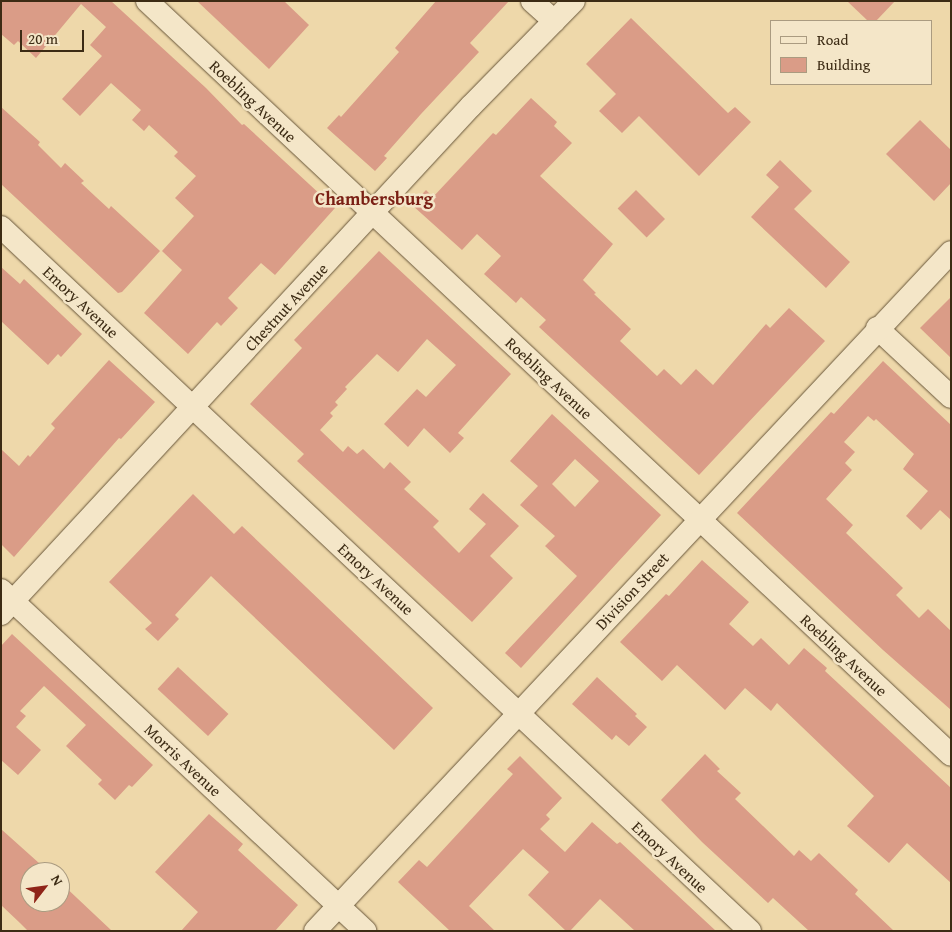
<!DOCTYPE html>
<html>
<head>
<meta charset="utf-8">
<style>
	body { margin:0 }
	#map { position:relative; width:952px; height:932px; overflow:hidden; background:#eed8aa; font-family:"Gentium Book Plus",serif }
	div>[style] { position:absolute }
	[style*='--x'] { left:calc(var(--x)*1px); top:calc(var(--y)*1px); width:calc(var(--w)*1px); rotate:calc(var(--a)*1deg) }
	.building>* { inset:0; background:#da9c87; transform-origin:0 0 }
	.roads { filter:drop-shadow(0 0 1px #68563a) drop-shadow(0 0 1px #68563a) }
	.minor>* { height:22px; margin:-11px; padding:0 11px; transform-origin:11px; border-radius:11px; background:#f4e6c8 }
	span { translate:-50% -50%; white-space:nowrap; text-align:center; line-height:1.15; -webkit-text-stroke:5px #f4e6c8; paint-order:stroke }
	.street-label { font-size:16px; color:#3c2b14 }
	.neighbourhood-label { font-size:18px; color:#7a1f14; font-weight:700 }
	.frame { position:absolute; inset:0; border:2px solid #3c2b14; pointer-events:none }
	.legend { position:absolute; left:770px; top:20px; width:162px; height:65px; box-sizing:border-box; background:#f4e6c8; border:1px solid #aa9b80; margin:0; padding:6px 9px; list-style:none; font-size:15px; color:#3c2b14 }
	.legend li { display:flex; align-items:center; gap:10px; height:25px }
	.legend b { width:25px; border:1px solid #aa9b80 }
	.north { position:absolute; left:20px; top:862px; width:50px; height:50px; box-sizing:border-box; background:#f4e6c8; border:1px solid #aa9b80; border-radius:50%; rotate:60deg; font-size:14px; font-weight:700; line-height:20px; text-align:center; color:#3c2b14 }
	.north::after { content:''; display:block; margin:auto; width:18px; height:22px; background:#8f2418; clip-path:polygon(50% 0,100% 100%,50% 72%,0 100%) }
	.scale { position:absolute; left:20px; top:30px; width:64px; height:22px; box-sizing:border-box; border:2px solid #3c2b14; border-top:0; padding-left:6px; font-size:15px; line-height:18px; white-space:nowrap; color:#3c2b14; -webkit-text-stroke:4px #f4e6c8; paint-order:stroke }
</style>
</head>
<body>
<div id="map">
	<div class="building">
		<i style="clip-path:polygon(1px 1px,111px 1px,206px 88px,242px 125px,244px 124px,335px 208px,275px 275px,261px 263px,228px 298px,238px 308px,221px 326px,217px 322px,188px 354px,144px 313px,182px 270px,162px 251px,194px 216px,175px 198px,196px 176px,174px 156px,178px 152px,149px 125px,144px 131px,132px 120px,141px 110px,111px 83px,80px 116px,62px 99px,102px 56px,90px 45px,106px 27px,81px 4px,36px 58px,18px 41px,14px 45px,1px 34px)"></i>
		<i style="clip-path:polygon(197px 1px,284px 1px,309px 25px,269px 69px)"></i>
		<i style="clip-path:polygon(436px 1px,509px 1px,470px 43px,479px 52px,421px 114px,384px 156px,387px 158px,375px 171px,327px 128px,339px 115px,341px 117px,399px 52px,395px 48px)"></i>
		<i style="clip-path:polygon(847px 1px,895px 1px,876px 21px,868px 21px)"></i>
		<i style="clip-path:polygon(631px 18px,728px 113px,735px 107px,751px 122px,699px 176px,639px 116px,622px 133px,599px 111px,616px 94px,586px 64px)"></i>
		<i style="clip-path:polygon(531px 98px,557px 122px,554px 126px,572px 143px,540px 176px,613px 244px,583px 280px,596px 293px,594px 294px,631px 329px,620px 341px,657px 376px,664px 369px,681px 385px,696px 369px,713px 385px,766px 324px,770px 328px,789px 308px,825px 341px,699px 475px,539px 327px,546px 320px,534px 309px,521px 297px,516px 303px,484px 274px,501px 256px,477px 234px,462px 250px,412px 205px,426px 190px,433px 197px,493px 133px,496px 135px)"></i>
		<i style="clip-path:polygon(1px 107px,40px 142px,38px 145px,61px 168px,65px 163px,84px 181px,81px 183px,96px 197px,109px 209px,111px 206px,160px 251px,122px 292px,118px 293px,1px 184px)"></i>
		<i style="clip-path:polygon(920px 120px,951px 150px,951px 183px,934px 201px,886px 154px)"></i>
		<i style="clip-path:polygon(780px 160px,812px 191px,794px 209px,850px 262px,826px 288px,751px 217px,779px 187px,766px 175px)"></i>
		<i style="left:636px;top:190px;width:41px;height:26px;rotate:45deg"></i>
		<i style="clip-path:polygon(379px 251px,511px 374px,458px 433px,464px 438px,450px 453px,424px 428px,408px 447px,384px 424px,417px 389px,426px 397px,456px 365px,427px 339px,398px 372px,377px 354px,345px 387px,347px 389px,335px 402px,338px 405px,330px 413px,333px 416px,320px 430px,343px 452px,348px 446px,357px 454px,363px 449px,384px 469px,390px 462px,411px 482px,404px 489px,439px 521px,433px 527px,459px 553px,486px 524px,469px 509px,483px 493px,519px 526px,490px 556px,513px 578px,472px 622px,297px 461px,304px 454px,250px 404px,302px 348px,294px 340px)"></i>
		<i style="clip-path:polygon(1px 267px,20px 284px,24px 279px,82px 334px,61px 357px,58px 354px,48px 365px,1px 321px)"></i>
		<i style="clip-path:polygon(951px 297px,951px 358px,920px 328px)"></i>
		<i style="clip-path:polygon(109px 360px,155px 402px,121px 439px,119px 438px,14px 557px,1px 544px,1px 449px,19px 466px,28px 455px,30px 457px,55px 428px,51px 424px)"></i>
		<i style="clip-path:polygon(883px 361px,951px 425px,951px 520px,940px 510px,921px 530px,906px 516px,928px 491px,903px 469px,914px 454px,876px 419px,874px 421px,868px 416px,844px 442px,855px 452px,845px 463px,852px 470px,826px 499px,853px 525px,846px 533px,903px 588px,896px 595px,919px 618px,928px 609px,951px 631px,951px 710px,883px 650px,737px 513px,831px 412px,834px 414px)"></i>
		<i style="clip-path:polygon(evenodd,552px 414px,661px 515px,521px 668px,505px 653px,577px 576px,545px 546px,555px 536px,520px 505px,538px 486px,510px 461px,552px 414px,575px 459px,599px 481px,575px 507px,552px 484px,575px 459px)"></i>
		<i style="clip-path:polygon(193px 494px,234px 534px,242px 526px,433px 708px,394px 750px,211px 576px,175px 615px,179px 619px,158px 641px,145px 629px,152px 623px,109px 582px)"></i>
		<i style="clip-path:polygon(702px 560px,749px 602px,729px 624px,753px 646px,761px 638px,789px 665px,804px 648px,827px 668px,825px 671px,951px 788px,951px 883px,907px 843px,889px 863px,847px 826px,874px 796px,777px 703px,771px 711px,745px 688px,725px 710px,677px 665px,662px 681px,620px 642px,666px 594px,669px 596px)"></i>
		<i style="clip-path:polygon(12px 634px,153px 765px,132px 787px,129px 785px,115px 800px,98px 784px,102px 780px,66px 746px,86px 725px,44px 686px,20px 711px,26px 716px,16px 727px,41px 750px,18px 775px,1px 760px,1px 646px)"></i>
		<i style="left:178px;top:667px;width:69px;height:30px;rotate:43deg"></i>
		<i style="clip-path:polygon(597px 677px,637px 714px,635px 716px,647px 727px,629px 746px,616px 735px,612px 740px,572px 704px)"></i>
		<i style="clip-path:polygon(705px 754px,720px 769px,717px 771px,741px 793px,735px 799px,794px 856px,799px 850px,811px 861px,819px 853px,858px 890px,855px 894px,894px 931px,809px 931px,773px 898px,768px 903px,702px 842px,661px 800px)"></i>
		<i style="clip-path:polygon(520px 756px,562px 798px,546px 815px,550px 819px,540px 829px,565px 852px,592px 822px,617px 844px,620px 842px,716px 931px,635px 931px,600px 899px,570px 931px,566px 931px,528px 895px,549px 872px,523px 849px,469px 906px,495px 931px,450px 931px,398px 882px,419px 860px,427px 867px,513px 774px,507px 769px)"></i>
		<i style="clip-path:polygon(209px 814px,243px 844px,238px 850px,298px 905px,275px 931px,181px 931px,198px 912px,155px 872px)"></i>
		<i style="clip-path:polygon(1px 829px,49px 872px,30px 872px,30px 902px,60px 902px,60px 882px,112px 931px,28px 931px,20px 923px,1px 905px)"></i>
	</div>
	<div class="roads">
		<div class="minor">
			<i style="--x:147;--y:1;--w:1102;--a:43.16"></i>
			<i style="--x:532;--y:1;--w:30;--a:42"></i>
			<i style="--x:1;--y:227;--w:1028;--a:43.23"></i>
			<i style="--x:877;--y:328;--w:101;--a:43"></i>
			<i style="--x:1;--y:590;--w:499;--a:43.1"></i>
			<i style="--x:1;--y:614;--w:692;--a:-47.23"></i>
			<i style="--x:471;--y:106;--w:147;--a:-45.6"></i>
			<i style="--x:315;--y:931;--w:930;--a:-46.87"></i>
		</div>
	</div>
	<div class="street-label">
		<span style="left:253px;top:101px;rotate:43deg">Roebling Avenue</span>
		<span style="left:81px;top:302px;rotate:43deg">Emory Avenue</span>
		<span style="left:286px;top:307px;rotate:-47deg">Chestnut Avenue</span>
		<span style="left:549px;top:378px;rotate:43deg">Roebling Avenue</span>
		<span style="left:376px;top:579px;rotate:43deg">Emory Avenue</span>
		<span style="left:632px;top:591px;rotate:-47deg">Division Street</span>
		<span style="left:844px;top:655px;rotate:43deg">Roebling Avenue</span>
		<span style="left:183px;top:760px;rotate:43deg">Morris Avenue</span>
		<span style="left:670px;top:857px;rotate:43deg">Emory Avenue</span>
	</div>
	<div class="neighbourhood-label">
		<span style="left:374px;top:199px">Chambersburg</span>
	</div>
	<div class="frame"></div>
	<ul class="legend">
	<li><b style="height:6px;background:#f4e6c8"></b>Road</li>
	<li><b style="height:14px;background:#da9c87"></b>Building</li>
	</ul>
	<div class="north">N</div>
	<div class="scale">20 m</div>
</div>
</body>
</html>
